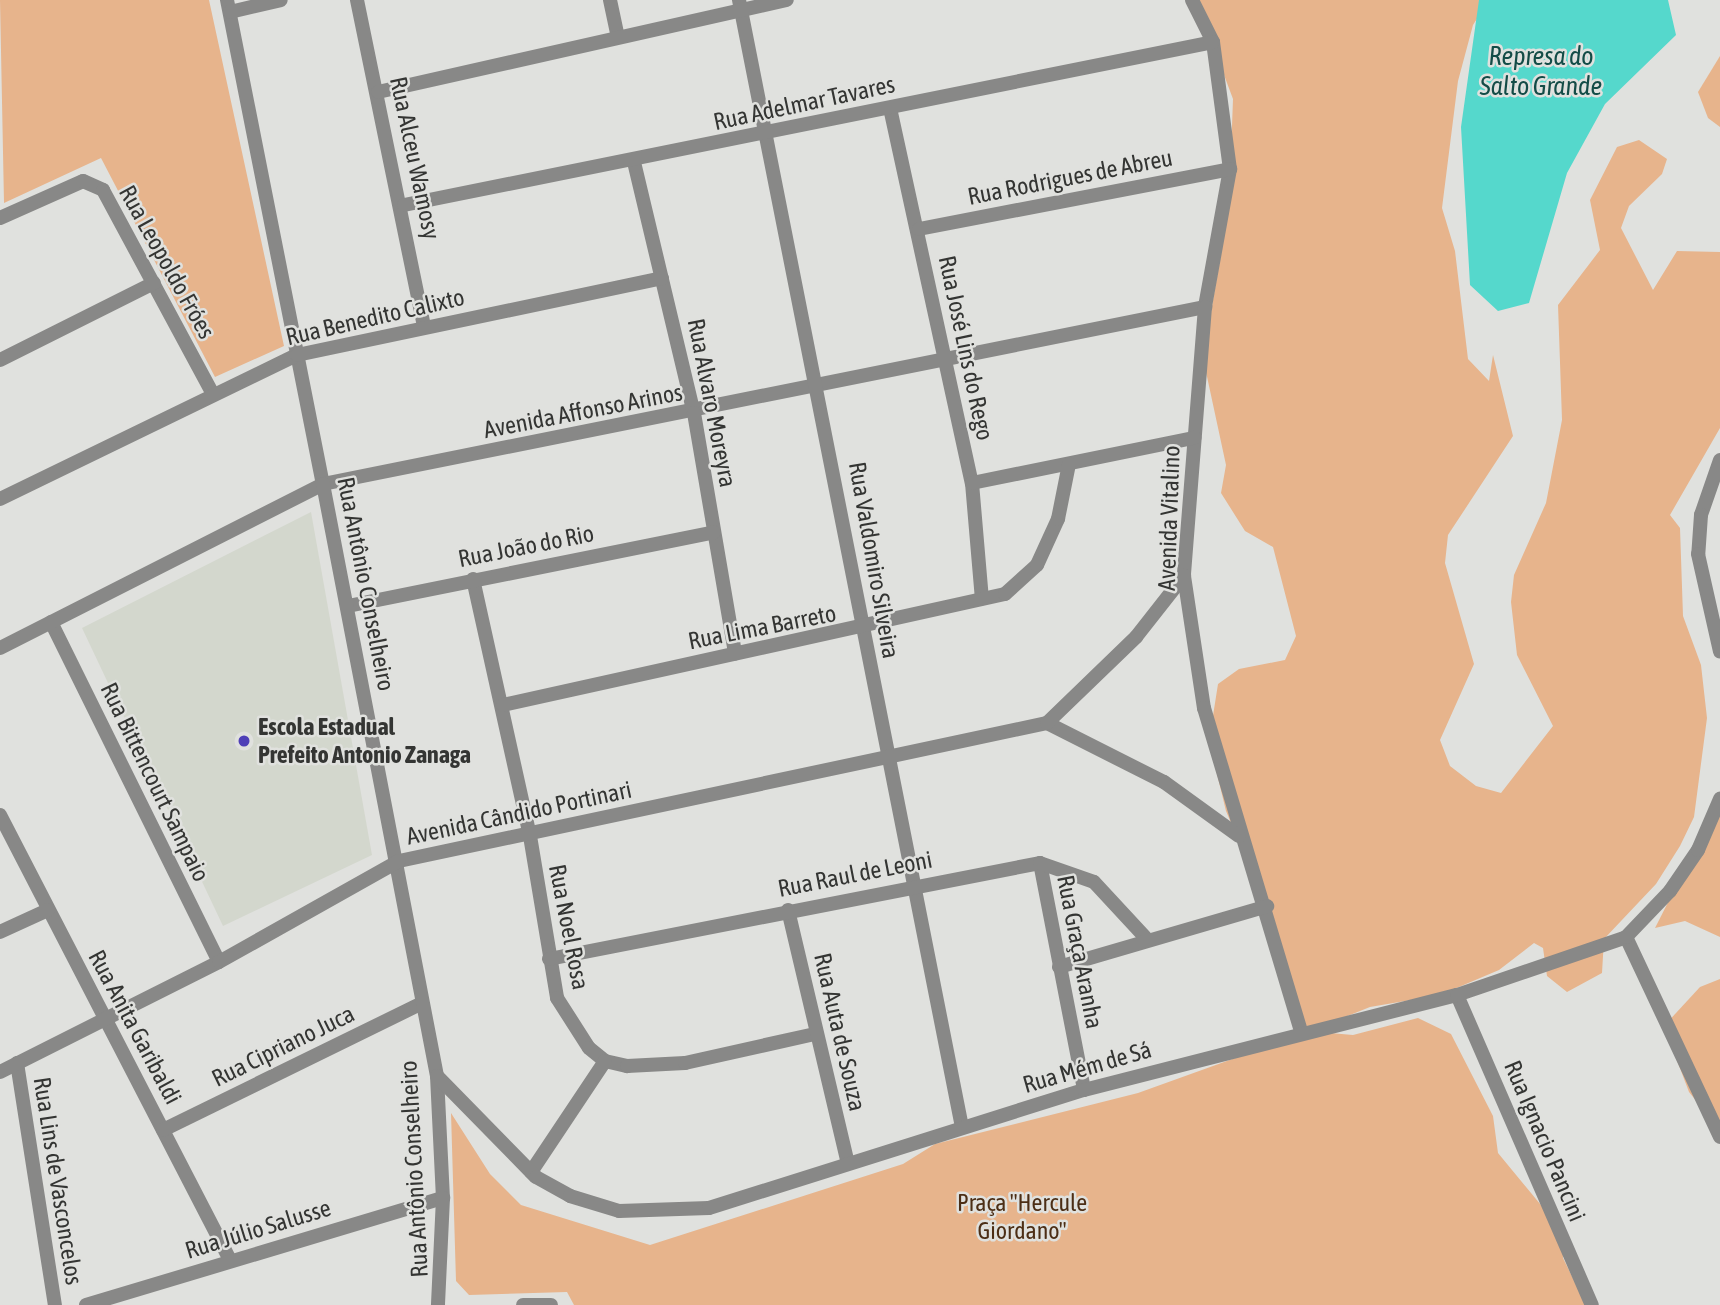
<!DOCTYPE html>
<html>
<head>
<meta charset="utf-8">
<style>
	body { margin:0 }
	#map { position:relative; width:1720px; height:1305px; overflow:hidden; background:#e0e1de; font-family:"Asap Condensed",sans-serif }
	div>[style] { position:absolute }
	[style*='--x'] { left:calc(var(--x)*1px); top:calc(var(--y)*1px); width:calc(var(--w)*1px); rotate:calc(var(--a)*1deg) }
	.built>* { inset:0; background:#d3d7cd }
	.green>* { inset:0; background:#e7b48c }
	.water>* { inset:0; background:#55d8cc }
	.minor>* { height:14px; margin:-7px; padding:0 7px; transform-origin:7px; border-radius:7px; background:#888887 }
	.tertiary>* { height:14px; margin:-7px; padding:0 7px; transform-origin:7px; border-radius:7px; background:#888887 }
	.dots>* { width:19px; height:19px; translate:-50% -50%; box-sizing:border-box; border:4px solid #e0e1de; border-radius:50% }
	span { translate:-50% -50%; white-space:nowrap; text-align:center; line-height:1.15; -webkit-text-stroke:5px #e0e1de; paint-order:stroke }
	.street-label { font-size:24px; color:#343533 }
	.poi-label { font-size:24px; color:#343533; font-weight:700 }
	.left { translate:0 -50%; text-align:left }
	.park-label { font-size:24px; color:#4c2e15 }
	.water-label { font-size:26px; color:#134c47; font-style:italic }
</style>
</head>
<body>
<div id="map">
	<div class="built">
		<i style="clip-path:polygon(311px 512px,372px 855px,223px 926px,82px 628px)"></i>
	</div>
	<div class="green">
		<i style="clip-path:polygon(0 0,209px 0,284px 346px,215px 377px,101px 158px,4px 203px)"></i>
		<i style="clip-path:polygon(1196px 0,1489px 0,1473px 25px,1458px 81px,1442px 208px,1455px 251px,1468px 359px,1489px 381px,1493px 355px,1513px 436px,1448px 535px,1445px 563px,1474px 664px,1440px 740px,1450px 766px,1476px 786px,1501px 793px,1553px 726px,1517px 655px,1511px 602px,1514px 575px,1546px 503px,1562px 420px,1558px 305px,1600px 250px,1590px 200px,1617px 147px,1639px 140px,1667px 159px,1662px 174px,1629px 206px,1621px 228px,1653px 290px,1677px 251px,1720px 252px,1720px 428px,1670px 515px,1680px 528px,1683px 616px,1701px 665px,1707px 718px,1694px 817px,1680px 846px,1656px 884px,1604px 939px,1602px 973px,1567px 992px,1547px 976px,1543px 948px,1534px 943px,1499px 970px,1440px 995px,1370px 1007px,1330px 1023px,1330px 1033px,1353px 1035px,1418px 1018px,1451px 1034px,1493px 1116px,1498px 1153px,1564px 1233px,1563px 1258px,1586px 1305px,574px 1305px,567px 1292px,469px 1295px,456px 1281px,451px 1113px,490px 1174px,521px 1205px,650px 1245px,903px 1164px,935px 1144px,1138px 1093px,1296px 1036px,1264px 901px,1226px 811px,1209px 741px,1218px 684px,1239px 669px,1285px 660px,1296px 636px,1273px 547px,1245px 531px,1221px 493px,1226px 465px,1203px 358px,1229px 207px,1233px 99px)"></i>
		<i style="clip-path:polygon(1720px 56px,1720px 127px,1708px 118px,1698px 92px)"></i>
		<i style="clip-path:polygon(1720px 800px,1720px 937px,1685px 921px,1655px 928px)"></i>
		<i style="clip-path:polygon(1720px 979px,1720px 1130px,1689px 1092px,1664px 1026px,1700px 987px)"></i>
	</div>
	<div class="water">
		<i style="clip-path:polygon(1479px 0,1668px 0,1676px 35px,1605px 104px,1567px 173px,1529px 303px,1498px 311px,1470px 285px,1461px 127px)"></i>
	</div>
	<div class="minor">
		<i style="--x:227;--y:0;--w:493;--a:78.8"></i>
		<i style="--x:323;--y:484;--w:900;--a:-11.35"></i>
		<i style="--x:357;--y:0;--w:334;--a:78.4"></i>
		<i style="--x:610;--y:0;--w:35;--a:78"></i>
		<i style="--x:739;--y:0;--w:1149;--a:78.81"></i>
		<i style="--x:1192;--y:0;--w:47;--a:63.4"></i>
		<i style="--x:1213;--y:42;--w:128;--a:82.4"></i>
		<i style="--x:1230;--y:169;--w:140;--a:100.3"></i>
		<i style="--x:1205;--y:307;--w:270;--a:94.5"></i>
		<i style="--x:1184;--y:576;--w:134;--a:81.4"></i>
		<i style="--x:1204;--y:708;--w:337;--a:73.3"></i>
		<i style="--x:230;--y:12;--w:52;--a:-13.2"></i>
		<i style="--x:378;--y:92;--w:419;--a:-12.7"></i>
		<i style="--x:890;--y:108;--w:384;--a:77.7"></i>
		<i style="--x:972;--y:483;--w:116;--a:85.1"></i>
		<i style="--x:634;--y:162;--w:258;--a:76.6"></i>
		<i style="--x:694;--y:413;--w:244;--a:80.3"></i>
		<i style="--x:404;--y:205;--w:825;--a:-11.39"></i>
		<i style="--x:0;--y:218;--w:91;--a:-24"></i>
		<i style="--x:83;--y:181;--w:22;--a:24"></i>
		<i style="--x:103;--y:190;--w:232;--a:61.7"></i>
		<i style="--x:919;--y:229;--w:317;--a:-10.9"></i>
		<i style="--x:0;--y:360;--w:172;--a:-26.6"></i>
		<i style="--x:972;--y:483;--w:227;--a:-11.5"></i>
		<i style="--x:0;--y:499;--w:330;--a:-25.9"></i>
		<i style="--x:297;--y:355;--w:373;--a:-11.9"></i>
		<i style="--x:473;--y:579;--w:263;--a:77.5"></i>
		<i style="--x:530;--y:836;--w:164;--a:80.5"></i>
		<i style="--x:557;--y:998;--w:59;--a:57.4"></i>
		<i style="--x:589;--y:1048;--w:21;--a:39"></i>
		<i style="--x:605;--y:1061;--w:23;--a:13"></i>
		<i style="--x:627;--y:1066;--w:58;--a:-3"></i>
		<i style="--x:685;--y:1063;--w:133;--a:-12.6"></i>
		<i style="--x:348;--y:606;--w:373;--a:-11.4"></i>
		<i style="--x:51;--y:622;--w:379;--a:63.7"></i>
		<i style="--x:503;--y:705;--w:514;--a:-12.47"></i>
		<i style="--x:1005;--y:594;--w:43;--a:-42.2"></i>
		<i style="--x:1037;--y:565;--w:51;--a:-65.5"></i>
		<i style="--x:1058;--y:519;--w:56;--a:-78.7"></i>
		<i style="--x:1047;--y:723;--w:131;--a:26.8"></i>
		<i style="--x:1164;--y:782;--w:92;--a:35.8"></i>
		<i style="--x:0;--y:815;--w:501;--a:62.67"></i>
		<i style="--x:399;--y:861;--w:663;--a:-12.02"></i>
		<i style="--x:1047;--y:723;--w:124;--a:-44"></i>
		<i style="--x:1136;--y:637;--w:78;--a:-51.8"></i>
		<i style="--x:1040;--y:863;--w:231;--a:79"></i>
		<i style="--x:788;--y:910;--w:260;--a:76.7"></i>
		<i style="--x:0;--y:932;--w:53;--a:-24.6"></i>
		<i style="--x:1626;--y:937;--w:221;--a:64.8"></i>
		<i style="--x:549;--y:959;--w:500;--a:-11.06"></i>
		<i style="--x:1040;--y:863;--w:57;--a:19.4"></i>
		<i style="--x:1094;--y:882;--w:75;--a:47.2"></i>
		<i style="--x:1059;--y:967;--w:217;--a:-16.3"></i>
		<i style="--x:1457;--y:995;--w:338;--a:66.5"></i>
		<i style="--x:17;--y:1063;--w:245;--a:81.1"></i>
		<i style="--x:163;--y:1130;--w:288;--a:-26.1"></i>
		<i style="--x:531;--y:1172;--w:133;--a:-56.3"></i>
		<i style="--x:86;--y:1305;--w:373;--a:-16.7"></i>
		<i style="--x:523;--y:1305;--w:28;--a:0"></i>
	</div>
	<div class="tertiary">
		<i style="--x:1720;--y:460;--w:58;--a:109.1"></i>
		<i style="--x:1701;--y:515;--w:39;--a:94"></i>
		<i style="--x:1698;--y:554;--w:100;--a:77.3"></i>
		<i style="--x:0;--y:648;--w:362;--a:-26.9"></i>
		<i style="--x:323;--y:484;--w:603;--a:79.1"></i>
		<i style="--x:437;--y:1076;--w:122;--a:87.2"></i>
		<i style="--x:443;--y:1198;--w:107;--a:92.7"></i>
		<i style="--x:0;--y:1072;--w:245;--a:-26.7"></i>
		<i style="--x:219;--y:962;--w:206;--a:-29.3"></i>
		<i style="--x:437;--y:1076;--w:141;--a:45.6"></i>
		<i style="--x:536;--y:1177;--w:39;--a:29"></i>
		<i style="--x:570;--y:1196;--w:51;--a:17"></i>
		<i style="--x:619;--y:1211;--w:90;--a:-1.9"></i>
		<i style="--x:709;--y:1208;--w:393;--a:-17.5"></i>
		<i style="--x:1084;--y:1090;--w:385;--a:-14.3"></i>
		<i style="--x:1457;--y:995;--w:179;--a:-18.9"></i>
		<i style="--x:1626;--y:937;--w:64;--a:-46.3"></i>
		<i style="--x:1670;--y:891;--w:50;--a:-55.7"></i>
		<i style="--x:1698;--y:850;--w:56;--a:-66.7"></i>
	</div>
	<div class="dots">
		<i style="left:244px;top:741px;background:#4e3fb7"></i>
	</div>
	<div class="street-label">
		<span style="left:804px;top:103px;rotate:-12deg">Rua Adelmar Tavares</span>
		<span style="left:415px;top:158px;rotate:78deg">Rua Alceu Wamosy</span>
		<span style="left:1070px;top:177px;rotate:-11deg">Rua Rodrigues de Abreu</span>
		<span style="left:167px;top:262px;rotate:61deg">Rua Leopoldo Fróes</span>
		<span style="left:375px;top:317px;rotate:-13deg">Rua Benedito Calixto</span>
		<span style="left:966px;top:348px;rotate:78deg">Rua José Lins do Rego</span>
		<span style="left:712px;top:403px;rotate:79deg">Rua Alvaro Moreyra</span>
		<span style="left:583px;top:411px;rotate:-11deg">Avenida Affonso Arinos</span>
		<span style="left:1169px;top:518px;rotate:-88deg">Avenida Vitalino</span>
		<span style="left:526px;top:546px;rotate:-11deg">Rua João do Rio</span>
		<span style="left:874px;top:560px;rotate:80deg">Rua Valdomiro Silveira</span>
		<span style="left:366px;top:584px;rotate:79deg">Rua Antônio Conselheiro</span>
		<span style="left:762px;top:627px;rotate:-11deg">Rua Lima Barreto</span>
		<span style="left:155px;top:782px;rotate:64deg">Rua Bittencourt Sampaio</span>
		<span style="left:519px;top:813px;rotate:-12deg">Avenida Cândido Portinari</span>
		<span style="left:855px;top:874px;rotate:-11deg">Rua Raul de Leoni</span>
		<span style="left:569px;top:927px;rotate:79deg">Rua Noel Rosa</span>
		<span style="left:1080px;top:952px;rotate:79deg">Rua Graça Aranha</span>
		<span style="left:135px;top:1027px;rotate:62deg">Rua Anita Garibaldi</span>
		<span style="left:840px;top:1032px;rotate:77deg">Rua Auta de Souza</span>
		<span style="left:283px;top:1046px;rotate:-26deg">Rua Cipriano Juca</span>
		<span style="left:1087px;top:1067px;rotate:-16deg">Rua Mém de Sá</span>
		<span style="left:1545px;top:1141px;rotate:67deg">Rua Ignacio Pancini</span>
		<span style="left:414px;top:1169px;rotate:-93deg">Rua Antônio Conselheiro</span>
		<span style="left:58px;top:1181px;rotate:81deg">Rua Lins de Vasconcelos</span>
		<span style="left:258px;top:1229px;rotate:-17deg">Rua Júlio Salusse</span>
	</div>
	<div class="poi-label">
		<span class="left" style="left:258px;top:741px">Escola Estadual<br>Prefeito Antonio Zanaga</span>
	</div>
	<div class="park-label">
		<span style="left:1022px;top:1217px">Praça "Hercule<br>Giordano"</span>
	</div>
	<div class="water-label">
		<span style="left:1541px;top:72px">Represa do<br>Salto Grande</span>
	</div>
</div>
</body>
</html>
